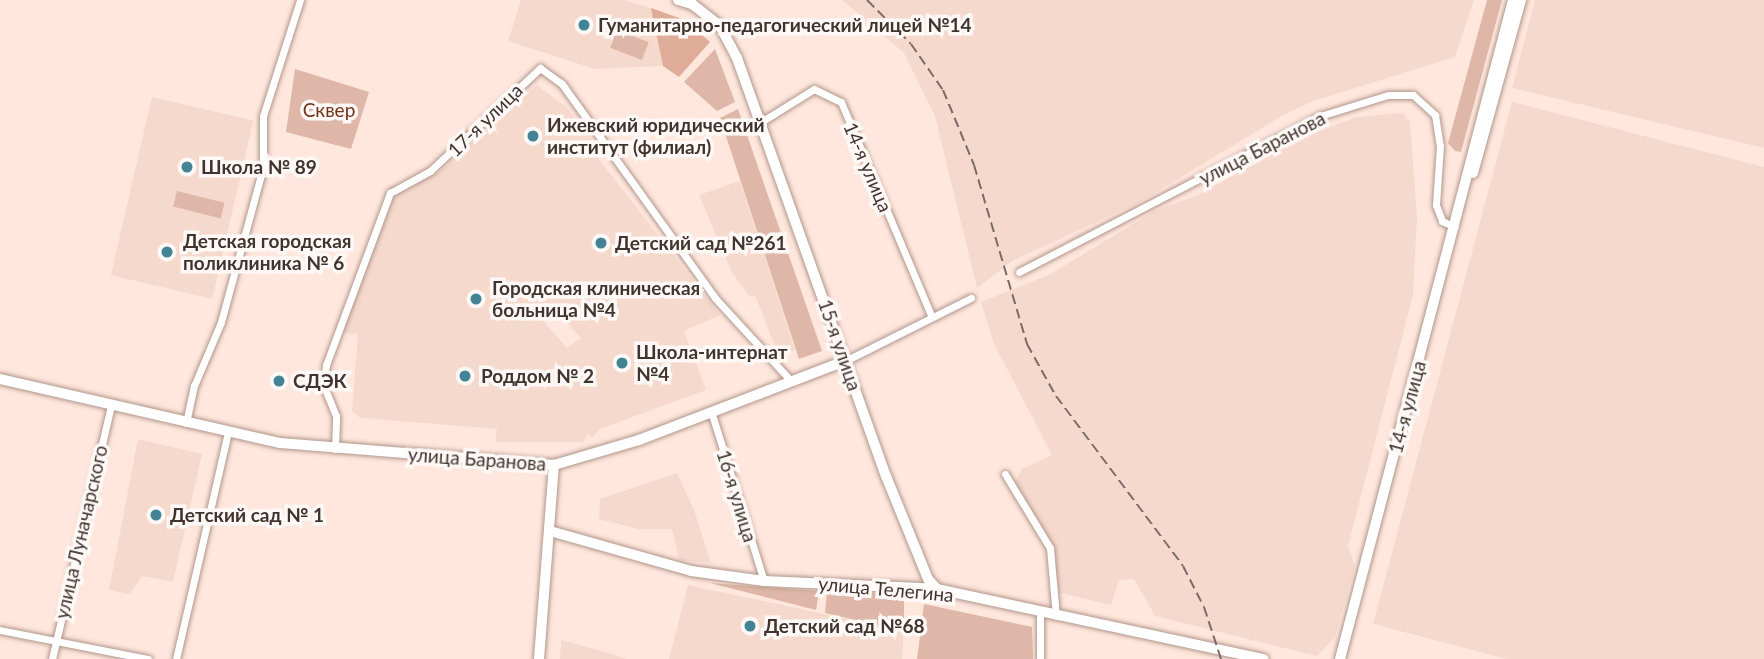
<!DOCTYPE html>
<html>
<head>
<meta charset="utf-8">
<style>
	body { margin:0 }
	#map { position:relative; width:1764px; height:659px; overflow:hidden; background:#ffe7dd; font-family:Lato,sans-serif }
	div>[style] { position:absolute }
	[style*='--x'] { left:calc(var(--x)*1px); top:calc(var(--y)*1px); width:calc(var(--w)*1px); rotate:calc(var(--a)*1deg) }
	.built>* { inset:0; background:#f6d9cd; transform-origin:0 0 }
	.green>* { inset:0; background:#deb7a8; transform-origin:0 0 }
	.forest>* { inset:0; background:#dfac99 }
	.roads { filter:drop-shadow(0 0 2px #b1968b) drop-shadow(0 0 2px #b1968b) }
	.minor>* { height:7px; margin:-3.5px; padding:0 3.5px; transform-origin:3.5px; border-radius:3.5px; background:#fff }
	.tertiary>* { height:10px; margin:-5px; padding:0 5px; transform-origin:5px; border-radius:5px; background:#fff }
	.secondary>* { height:10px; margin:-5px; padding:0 5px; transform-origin:5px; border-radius:5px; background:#fff }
	.rail>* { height:2px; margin-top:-1px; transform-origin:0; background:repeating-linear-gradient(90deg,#7b6b66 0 10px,transparent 0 15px) }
	.dots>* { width:19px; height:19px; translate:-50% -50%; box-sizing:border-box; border:4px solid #fef8f6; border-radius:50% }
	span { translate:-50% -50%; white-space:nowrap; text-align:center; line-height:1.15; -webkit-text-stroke:7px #fef8f6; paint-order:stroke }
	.poi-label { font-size:19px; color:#403430; font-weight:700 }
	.left { translate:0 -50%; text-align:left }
	.park-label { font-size:19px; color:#713218 }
	.street-label { font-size:19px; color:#403430 }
</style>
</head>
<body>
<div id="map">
	<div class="built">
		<i style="clip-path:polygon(521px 0,624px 0,651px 8px,663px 66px,595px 69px,508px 41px)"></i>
		<i style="clip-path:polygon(842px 0,1474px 0,1455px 57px,1310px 102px,1282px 116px,1140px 202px,1012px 261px,977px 288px,935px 116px,904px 53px)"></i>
		<i style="clip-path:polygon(1535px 0,1764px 0,1764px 148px,1512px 88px)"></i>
		<i style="clip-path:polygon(evenodd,537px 85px,566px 107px,602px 154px,598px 158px,720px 315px,684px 331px,706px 390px,600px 429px,593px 437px,587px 434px,584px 442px,495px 442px,497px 429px,360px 418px,352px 411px,358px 334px,342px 333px,391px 200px,399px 187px,438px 173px,537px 85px,557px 312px,581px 338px,567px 348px,544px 322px,557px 312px)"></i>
		<i style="left:152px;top:97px;width:104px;height:183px;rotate:13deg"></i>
		<i style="clip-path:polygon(1512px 102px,1764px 167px,1764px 659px,1507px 659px,1373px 624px)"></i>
		<i style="clip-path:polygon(1403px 113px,1410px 122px,1417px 217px,1413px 295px,1348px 546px,1355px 566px,1335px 637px,1317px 656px,1155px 616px,1134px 579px,1119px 580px,1111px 605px,1057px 592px,1053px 545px,1015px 482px,1022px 469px,1052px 455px,994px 344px,981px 302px,1049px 275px,1154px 211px,1196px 196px,1305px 136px,1357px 117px)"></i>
		<i style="clip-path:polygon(740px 181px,795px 350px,778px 354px,755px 295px,750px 297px,731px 271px,699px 195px)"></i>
		<i style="clip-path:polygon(138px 439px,202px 454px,173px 582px,142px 576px,130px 594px,109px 590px)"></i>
		<i style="clip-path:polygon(677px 473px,694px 510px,711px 563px,679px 560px,672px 529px,638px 529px,599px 519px,600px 499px)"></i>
		<i style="clip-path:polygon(688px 585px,904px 631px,902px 659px,669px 659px)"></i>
		<i style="clip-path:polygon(561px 640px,609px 653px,627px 659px,560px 659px)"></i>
	</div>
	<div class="green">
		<i style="clip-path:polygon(1487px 0,1502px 0,1461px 152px,1455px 151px,1448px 143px)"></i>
		<i style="left:617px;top:30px;width:34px;height:19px;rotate:21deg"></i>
		<i style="clip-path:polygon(715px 49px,735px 102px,717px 111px,684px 82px)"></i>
		<i style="clip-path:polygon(295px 69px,369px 92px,351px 149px,286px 132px)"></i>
		<i style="clip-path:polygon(738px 109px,822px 351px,799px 359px,720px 118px)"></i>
		<i style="left:177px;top:191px;width:49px;height:16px;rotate:14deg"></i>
		<i style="clip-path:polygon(710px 583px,819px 591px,816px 610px)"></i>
		<i style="clip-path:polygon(827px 591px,904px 595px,904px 631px,825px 613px)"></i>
		<i style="clip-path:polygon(924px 604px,1032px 627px,1033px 659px,917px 659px)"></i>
	</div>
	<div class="forest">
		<i style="clip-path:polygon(651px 8px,685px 20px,710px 42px,679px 77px,663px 66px)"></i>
	</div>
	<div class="roads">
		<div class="minor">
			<i style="--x:761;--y:122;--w:62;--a:-31.9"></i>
			<i style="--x:814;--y:89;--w:30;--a:26"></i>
			<i style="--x:841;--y:102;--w:233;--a:67.1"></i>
			<i style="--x:1019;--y:272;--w:339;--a:-27.4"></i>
			<i style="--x:1320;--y:116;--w:71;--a:-17.2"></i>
			<i style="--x:1388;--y:95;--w:25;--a:0"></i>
			<i style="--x:1413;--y:95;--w:30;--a:42"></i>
			<i style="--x:1435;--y:115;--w:31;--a:81"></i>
			<i style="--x:1440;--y:146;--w:59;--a:93.9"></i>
			<i style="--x:1436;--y:205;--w:17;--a:69"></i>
			<i style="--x:1442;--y:221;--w:14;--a:25"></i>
			<i style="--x:845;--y:361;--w:141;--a:-26.6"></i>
			<i style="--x:711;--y:411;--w:178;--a:72.7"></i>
			<i style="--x:186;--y:423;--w:38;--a:-78"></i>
			<i style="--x:194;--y:386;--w:69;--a:-67.1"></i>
			<i style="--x:221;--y:322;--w:161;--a:-74.8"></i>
			<i style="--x:263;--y:167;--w:51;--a:-90"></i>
			<i style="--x:263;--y:116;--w:122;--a:-72.3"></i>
			<i style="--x:335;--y:449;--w:33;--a:-88"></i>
			<i style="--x:336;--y:416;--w:31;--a:-112"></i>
			<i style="--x:324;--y:387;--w:22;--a:-85"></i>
			<i style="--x:326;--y:365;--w:184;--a:-69.6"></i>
			<i style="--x:390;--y:193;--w:46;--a:-28.8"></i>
			<i style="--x:430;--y:171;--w:151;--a:-43.1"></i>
			<i style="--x:540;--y:68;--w:27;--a:36"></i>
			<i style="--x:562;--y:84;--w:263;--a:54.4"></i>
			<i style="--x:715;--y:298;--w:113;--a:47.5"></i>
			<i style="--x:1005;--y:474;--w:87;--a:58.7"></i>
			<i style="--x:1050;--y:548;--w:68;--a:85"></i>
			<i style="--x:1040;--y:613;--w:46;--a:90"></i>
			<i style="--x:0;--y:630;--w:151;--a:11.1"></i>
			<i style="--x:52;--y:659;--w:260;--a:-76.9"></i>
			<i style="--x:176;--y:659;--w:233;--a:-77.1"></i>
		</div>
		<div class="tertiary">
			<i style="--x:0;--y:379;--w:287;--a:12.9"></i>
			<i style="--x:280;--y:443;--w:275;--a:4.6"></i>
			<i style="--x:554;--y:465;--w:89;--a:-16.4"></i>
			<i style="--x:639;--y:440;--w:221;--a:-21"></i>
			<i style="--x:550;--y:531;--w:147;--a:15.8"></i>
			<i style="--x:691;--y:571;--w:74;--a:7.8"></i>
			<i style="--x:764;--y:581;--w:173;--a:2.6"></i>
			<i style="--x:539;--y:659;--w:195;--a:-85.6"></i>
		</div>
		<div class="secondary">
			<i style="--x:678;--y:0;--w:15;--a:16"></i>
			<i style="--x:692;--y:4;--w:36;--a:38"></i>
			<i style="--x:720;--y:26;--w:36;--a:62"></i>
			<i style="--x:737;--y:58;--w:444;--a:70.4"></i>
			<i style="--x:886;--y:476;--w:111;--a:67.8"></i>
			<i style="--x:928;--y:579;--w:13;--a:48"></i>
			<i style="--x:937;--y:589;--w:334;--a:12.1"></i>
			<i style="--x:1473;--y:173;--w:180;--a:-74.5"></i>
			<i style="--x:1340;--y:659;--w:681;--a:-75.29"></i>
		</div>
	</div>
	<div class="rail">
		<i style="--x:867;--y:0;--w:62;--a:45"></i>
		<i style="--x:911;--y:44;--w:56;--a:55.2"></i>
		<i style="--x:943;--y:90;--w:81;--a:67.5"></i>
		<i style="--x:974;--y:165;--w:187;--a:73.5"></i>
		<i style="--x:1027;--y:344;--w:60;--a:60.9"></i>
		<i style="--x:1056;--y:396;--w:212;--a:53.2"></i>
		<i style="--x:1183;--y:566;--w:46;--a:62.9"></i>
		<i style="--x:1204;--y:607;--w:55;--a:71.9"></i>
	</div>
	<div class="dots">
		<i style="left:584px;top:25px;background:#428396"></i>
		<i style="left:533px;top:136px;background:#428396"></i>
		<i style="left:187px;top:167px;background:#428396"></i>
		<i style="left:601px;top:243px;background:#428396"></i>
		<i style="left:167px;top:252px;background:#428396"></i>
		<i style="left:476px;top:299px;background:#428396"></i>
		<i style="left:622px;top:363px;background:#428396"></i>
		<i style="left:465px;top:376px;background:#428396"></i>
		<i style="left:279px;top:381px;background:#428396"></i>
		<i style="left:156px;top:515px;background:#428396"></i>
		<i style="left:750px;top:626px;background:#428396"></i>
	</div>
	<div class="poi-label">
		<span class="left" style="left:598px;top:25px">Гуманитарно-педагогический лицей №14</span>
		<span class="left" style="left:547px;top:136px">Ижевский юридический<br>институт (филиал)</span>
		<span class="left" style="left:201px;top:167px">Школа № 89</span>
		<span class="left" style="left:183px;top:252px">Детская городская<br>поликлиника № 6</span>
		<span class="left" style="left:615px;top:243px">Детский сад №261</span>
		<span class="left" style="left:492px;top:299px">Городская клиническая<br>больница №4</span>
		<span class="left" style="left:636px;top:363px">Школа-интернат<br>№4</span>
		<span class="left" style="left:481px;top:376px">Роддом № 2</span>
		<span class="left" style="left:293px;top:381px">СДЭК</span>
		<span class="left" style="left:170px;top:515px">Детский сад № 1</span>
		<span class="left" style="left:764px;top:626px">Детский сад №68</span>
	</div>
	<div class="park-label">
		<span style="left:329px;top:110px">Сквер</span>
	</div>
	<div class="street-label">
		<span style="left:485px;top:120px;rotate:-44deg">17-я улица</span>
		<span style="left:1262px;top:148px;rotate:-27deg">улица Баранова</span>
		<span style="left:868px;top:167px;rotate:67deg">14-я улица</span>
		<span style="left:840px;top:345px;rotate:71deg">15-я улица</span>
		<span style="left:1407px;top:407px;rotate:-75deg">14-я улица</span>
		<span style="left:477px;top:459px;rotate:4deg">улица Баранова</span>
		<span style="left:737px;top:496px;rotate:73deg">16-я улица</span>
		<span style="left:81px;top:532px;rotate:-77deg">улица Луначарского</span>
		<span style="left:886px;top:589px;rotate:5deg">улица Телегина</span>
	</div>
</div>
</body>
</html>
